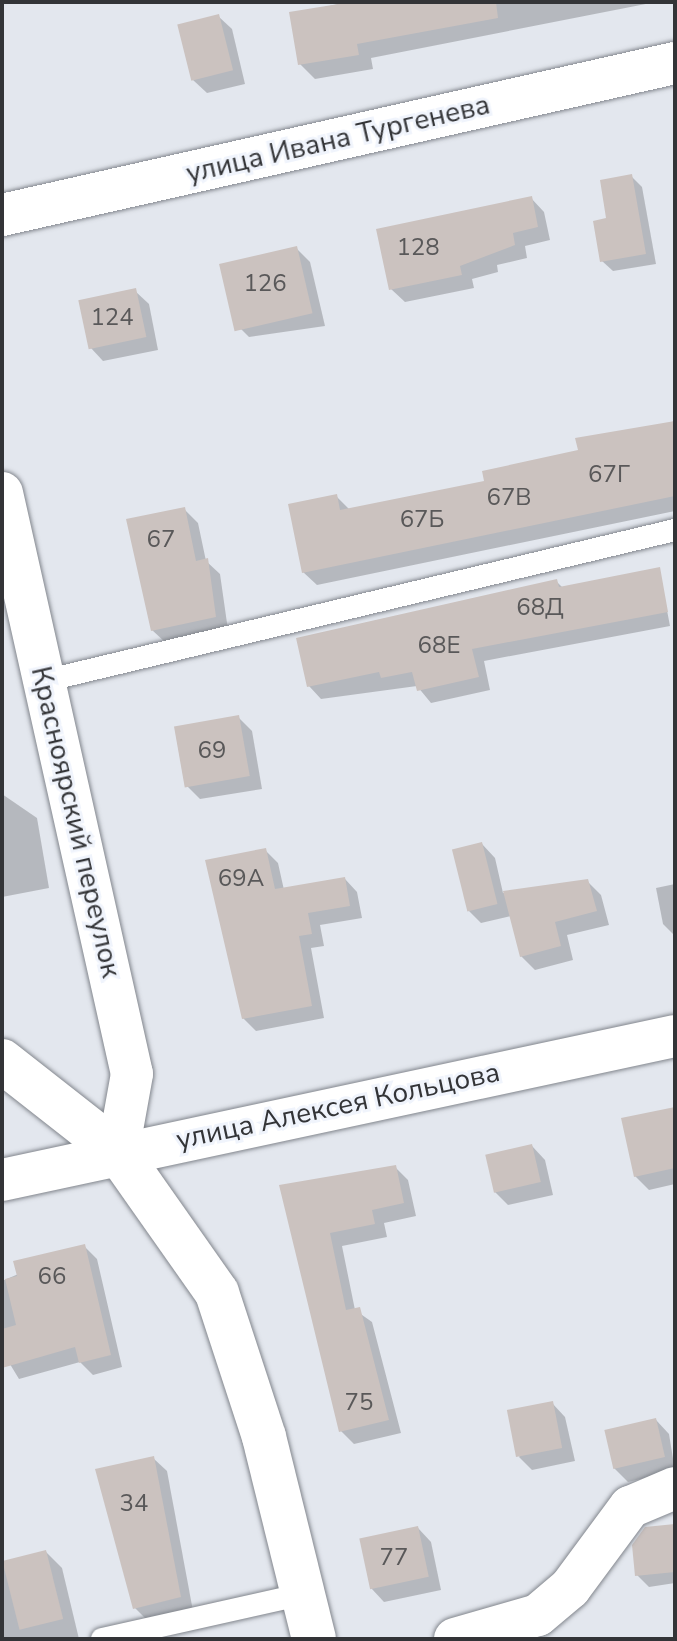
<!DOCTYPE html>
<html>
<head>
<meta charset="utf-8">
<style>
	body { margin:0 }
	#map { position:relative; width:677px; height:1641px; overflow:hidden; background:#e3e7ee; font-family:"Nunito Sans",sans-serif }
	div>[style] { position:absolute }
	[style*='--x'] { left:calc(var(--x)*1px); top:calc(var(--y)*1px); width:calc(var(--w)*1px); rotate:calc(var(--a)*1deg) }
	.shadow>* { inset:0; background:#0003 }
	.building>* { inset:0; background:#cbc2bf; transform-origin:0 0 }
	.roads { filter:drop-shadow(0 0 2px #82868d) drop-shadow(0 0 2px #82868d) }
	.lane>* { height:22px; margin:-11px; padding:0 11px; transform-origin:11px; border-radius:11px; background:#fff }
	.street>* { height:42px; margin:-21px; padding:0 21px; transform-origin:21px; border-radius:21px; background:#fff }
	.secondary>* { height:44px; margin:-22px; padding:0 22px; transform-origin:22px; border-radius:22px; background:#fff }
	span { translate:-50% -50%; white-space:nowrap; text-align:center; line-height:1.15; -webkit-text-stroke:6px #f0f4fc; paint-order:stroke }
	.number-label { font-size:24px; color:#595859 }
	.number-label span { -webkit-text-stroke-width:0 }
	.street-label { font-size:28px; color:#333437 }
	.frame { position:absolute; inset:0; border:4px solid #333437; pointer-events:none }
</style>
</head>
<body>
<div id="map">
	<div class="shadow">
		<i style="clip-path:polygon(348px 2px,656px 2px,371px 58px,373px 69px,315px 79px,300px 64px,292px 14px)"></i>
		<i style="clip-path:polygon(218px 16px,232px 29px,245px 84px,207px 93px,193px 80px)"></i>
		<i style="clip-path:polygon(631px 176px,642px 187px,656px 264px,613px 271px,602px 261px,609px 220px)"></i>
		<i style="clip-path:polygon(531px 198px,544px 212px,550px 240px,525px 246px,527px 258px,497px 265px,498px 272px,472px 279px,474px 288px,405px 302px,391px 289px)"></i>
		<i style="clip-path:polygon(297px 249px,310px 262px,325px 326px,249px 337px,235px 323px)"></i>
		<i style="clip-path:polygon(135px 291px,149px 304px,158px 350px,103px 361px,90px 347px)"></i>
		<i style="clip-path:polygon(675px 421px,675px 511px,317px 585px,303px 572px,337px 497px,350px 510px,486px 482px)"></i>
		<i style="clip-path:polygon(184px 509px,198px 523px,206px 561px,220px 574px,228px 630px,166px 643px,152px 630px)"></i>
		<i style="clip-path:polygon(556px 581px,563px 588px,662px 584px,670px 626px,484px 661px,490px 690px,431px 703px,417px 686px,321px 699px,309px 686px)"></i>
		<i style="clip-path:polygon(238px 717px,252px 731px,262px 789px,200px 799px,187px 786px)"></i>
		<i style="clip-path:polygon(2px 794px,37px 818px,49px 888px,2px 897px)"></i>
		<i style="clip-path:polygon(482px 844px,495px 858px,503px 893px,588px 882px,601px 895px,609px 925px,567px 935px,573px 960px,535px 970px,521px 956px,511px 916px,481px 923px,468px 910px)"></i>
		<i style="clip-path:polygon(265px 850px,278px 863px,284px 890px,345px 879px,357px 892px,362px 918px,320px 925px,324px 946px,311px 948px,324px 1018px,256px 1031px,243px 1018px)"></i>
		<i style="clip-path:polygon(675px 884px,675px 936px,663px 924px,656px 888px)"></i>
		<i style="clip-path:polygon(675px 1111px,675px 1184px,649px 1190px,635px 1176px)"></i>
		<i style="clip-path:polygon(532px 1146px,545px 1160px,553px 1195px,508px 1205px,495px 1192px)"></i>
		<i style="clip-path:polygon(395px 1167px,408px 1180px,416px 1216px,384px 1223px,387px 1237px,342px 1246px,355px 1310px,372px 1322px,401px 1433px,354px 1444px,341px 1431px,281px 1186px)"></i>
		<i style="clip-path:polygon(84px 1246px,97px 1259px,122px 1367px,93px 1375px,80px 1362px,19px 1379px,2px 1351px,2px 1281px)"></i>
		<i style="clip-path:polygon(552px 1403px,565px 1417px,575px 1461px,532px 1470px,519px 1457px)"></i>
		<i style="clip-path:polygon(656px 1420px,669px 1434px,675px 1471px,628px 1482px,614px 1468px)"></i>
		<i style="clip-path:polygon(153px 1458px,167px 1471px,193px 1611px,148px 1621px,135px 1608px)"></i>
		<i style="clip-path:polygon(675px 1526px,675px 1583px,649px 1587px,637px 1575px)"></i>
		<i style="clip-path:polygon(418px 1528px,431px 1542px,441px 1590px,384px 1602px,371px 1588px)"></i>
		<i style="clip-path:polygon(46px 1552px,62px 1568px,79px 1639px,2px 1639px,2px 1562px)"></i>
	</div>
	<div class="building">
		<i style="clip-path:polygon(351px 2px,496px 2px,498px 18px,357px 44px,359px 55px,298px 65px,289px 12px)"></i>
		<i style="left:219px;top:14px;width:58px;height:43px;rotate:76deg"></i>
		<i style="clip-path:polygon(632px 174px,646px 254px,600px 262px,593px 221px,606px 218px,600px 180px)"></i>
		<i style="clip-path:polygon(532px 196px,538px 227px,513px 233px,515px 245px,460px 266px,462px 275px,389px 290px,376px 229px)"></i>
		<i style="left:297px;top:246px;width:69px;height:80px;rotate:77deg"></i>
		<i style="left:136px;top:288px;width:50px;height:59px;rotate:78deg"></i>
		<i style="clip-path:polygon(675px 421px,675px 496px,302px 573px,288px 504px,337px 494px,340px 510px,484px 481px,482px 471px,578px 450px,575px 438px)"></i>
		<i style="clip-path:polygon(185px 507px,196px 561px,208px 558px,216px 617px,151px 631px,126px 519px)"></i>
		<i style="clip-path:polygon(660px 567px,668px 612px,472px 649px,479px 677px,417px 691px,412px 672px,381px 678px,379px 672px,307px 687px,296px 638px,557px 579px,559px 587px)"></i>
		<i style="left:239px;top:715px;width:62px;height:66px;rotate:80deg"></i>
		<i style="left:482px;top:842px;width:64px;height:31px;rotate:76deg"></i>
		<i style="clip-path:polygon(266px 848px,275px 889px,345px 877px,350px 906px,308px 913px,312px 934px,299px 936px,312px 1006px,242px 1019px,205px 860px)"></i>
		<i style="clip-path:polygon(588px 879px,597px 911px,555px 922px,561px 946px,520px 957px,503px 891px)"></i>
		<i style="clip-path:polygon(675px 1107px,675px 1168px,634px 1177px,621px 1118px)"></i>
		<i style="left:532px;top:1144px;width:39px;height:48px;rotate:77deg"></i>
		<i style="clip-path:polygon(396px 1165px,404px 1203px,372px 1210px,375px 1224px,330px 1233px,346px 1310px,360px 1307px,389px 1420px,339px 1432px,279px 1185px)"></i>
		<i style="clip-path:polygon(85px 1244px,111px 1355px,79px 1363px,75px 1347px,2px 1368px,2px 1329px,16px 1325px,5px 1279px,17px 1276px,13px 1261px)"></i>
		<i style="left:553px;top:1401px;width:48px;height:47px;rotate:79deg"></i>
		<i style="left:656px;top:1418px;width:40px;height:53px;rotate:77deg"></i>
		<i style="clip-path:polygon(154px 1456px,181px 1597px,133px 1609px,95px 1469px)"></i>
		<i style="clip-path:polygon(675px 1524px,675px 1572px,635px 1576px,632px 1545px,645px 1527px)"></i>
		<i style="left:418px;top:1526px;width:52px;height:60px;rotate:78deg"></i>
		<i style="left:46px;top:1550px;width:71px;height:45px;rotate:76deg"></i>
	</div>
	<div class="roads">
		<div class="lane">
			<i style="--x:44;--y:681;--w:649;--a:-13.46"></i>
			<i style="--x:102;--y:1639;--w:206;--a:-12.6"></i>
		</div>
		<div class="street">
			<i style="--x:2;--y:215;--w:690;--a:-12.73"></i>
			<i style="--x:2;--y:493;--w:595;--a:77.39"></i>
			<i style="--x:132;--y:1074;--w:79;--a:100.2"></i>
			<i style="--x:2;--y:1180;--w:688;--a:-12.08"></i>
			<i style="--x:455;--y:1639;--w:86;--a:-16.1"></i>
			<i style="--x:538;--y:1615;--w:42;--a:-40.2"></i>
			<i style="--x:570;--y:1588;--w:101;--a:-53.5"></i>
			<i style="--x:630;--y:1507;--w:49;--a:-22.9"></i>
		</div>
		<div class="secondary">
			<i style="--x:2;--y:1061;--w:147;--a:38.1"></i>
			<i style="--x:118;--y:1152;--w:172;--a:54.9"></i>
			<i style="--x:217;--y:1293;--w:151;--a:71.9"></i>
			<i style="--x:264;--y:1437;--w:208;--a:76.1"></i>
		</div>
	</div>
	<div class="number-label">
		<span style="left:418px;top:248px">128</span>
		<span style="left:265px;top:284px">126</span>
		<span style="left:112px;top:318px">124</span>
		<span style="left:609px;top:475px">67Г</span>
		<span style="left:509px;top:498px">67В</span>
		<span style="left:422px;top:520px">67Б</span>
		<span style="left:161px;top:540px">67</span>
		<span style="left:540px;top:608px">68Д</span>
		<span style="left:439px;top:646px">68Е</span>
		<span style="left:212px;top:751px">69</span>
		<span style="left:241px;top:879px">69А</span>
		<span style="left:52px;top:1277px">66</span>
		<span style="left:359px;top:1403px">75</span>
		<span style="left:134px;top:1504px">34</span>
		<span style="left:394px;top:1558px">77</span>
	</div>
	<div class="street-label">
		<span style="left:338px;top:139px;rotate:-13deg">улица Ивана Тургенева</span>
		<span style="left:76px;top:822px;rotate:77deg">Красноярский переулок</span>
		<span style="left:338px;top:1106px;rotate:-12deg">улица Алексея Кольцова</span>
	</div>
	<div class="frame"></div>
</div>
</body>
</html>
